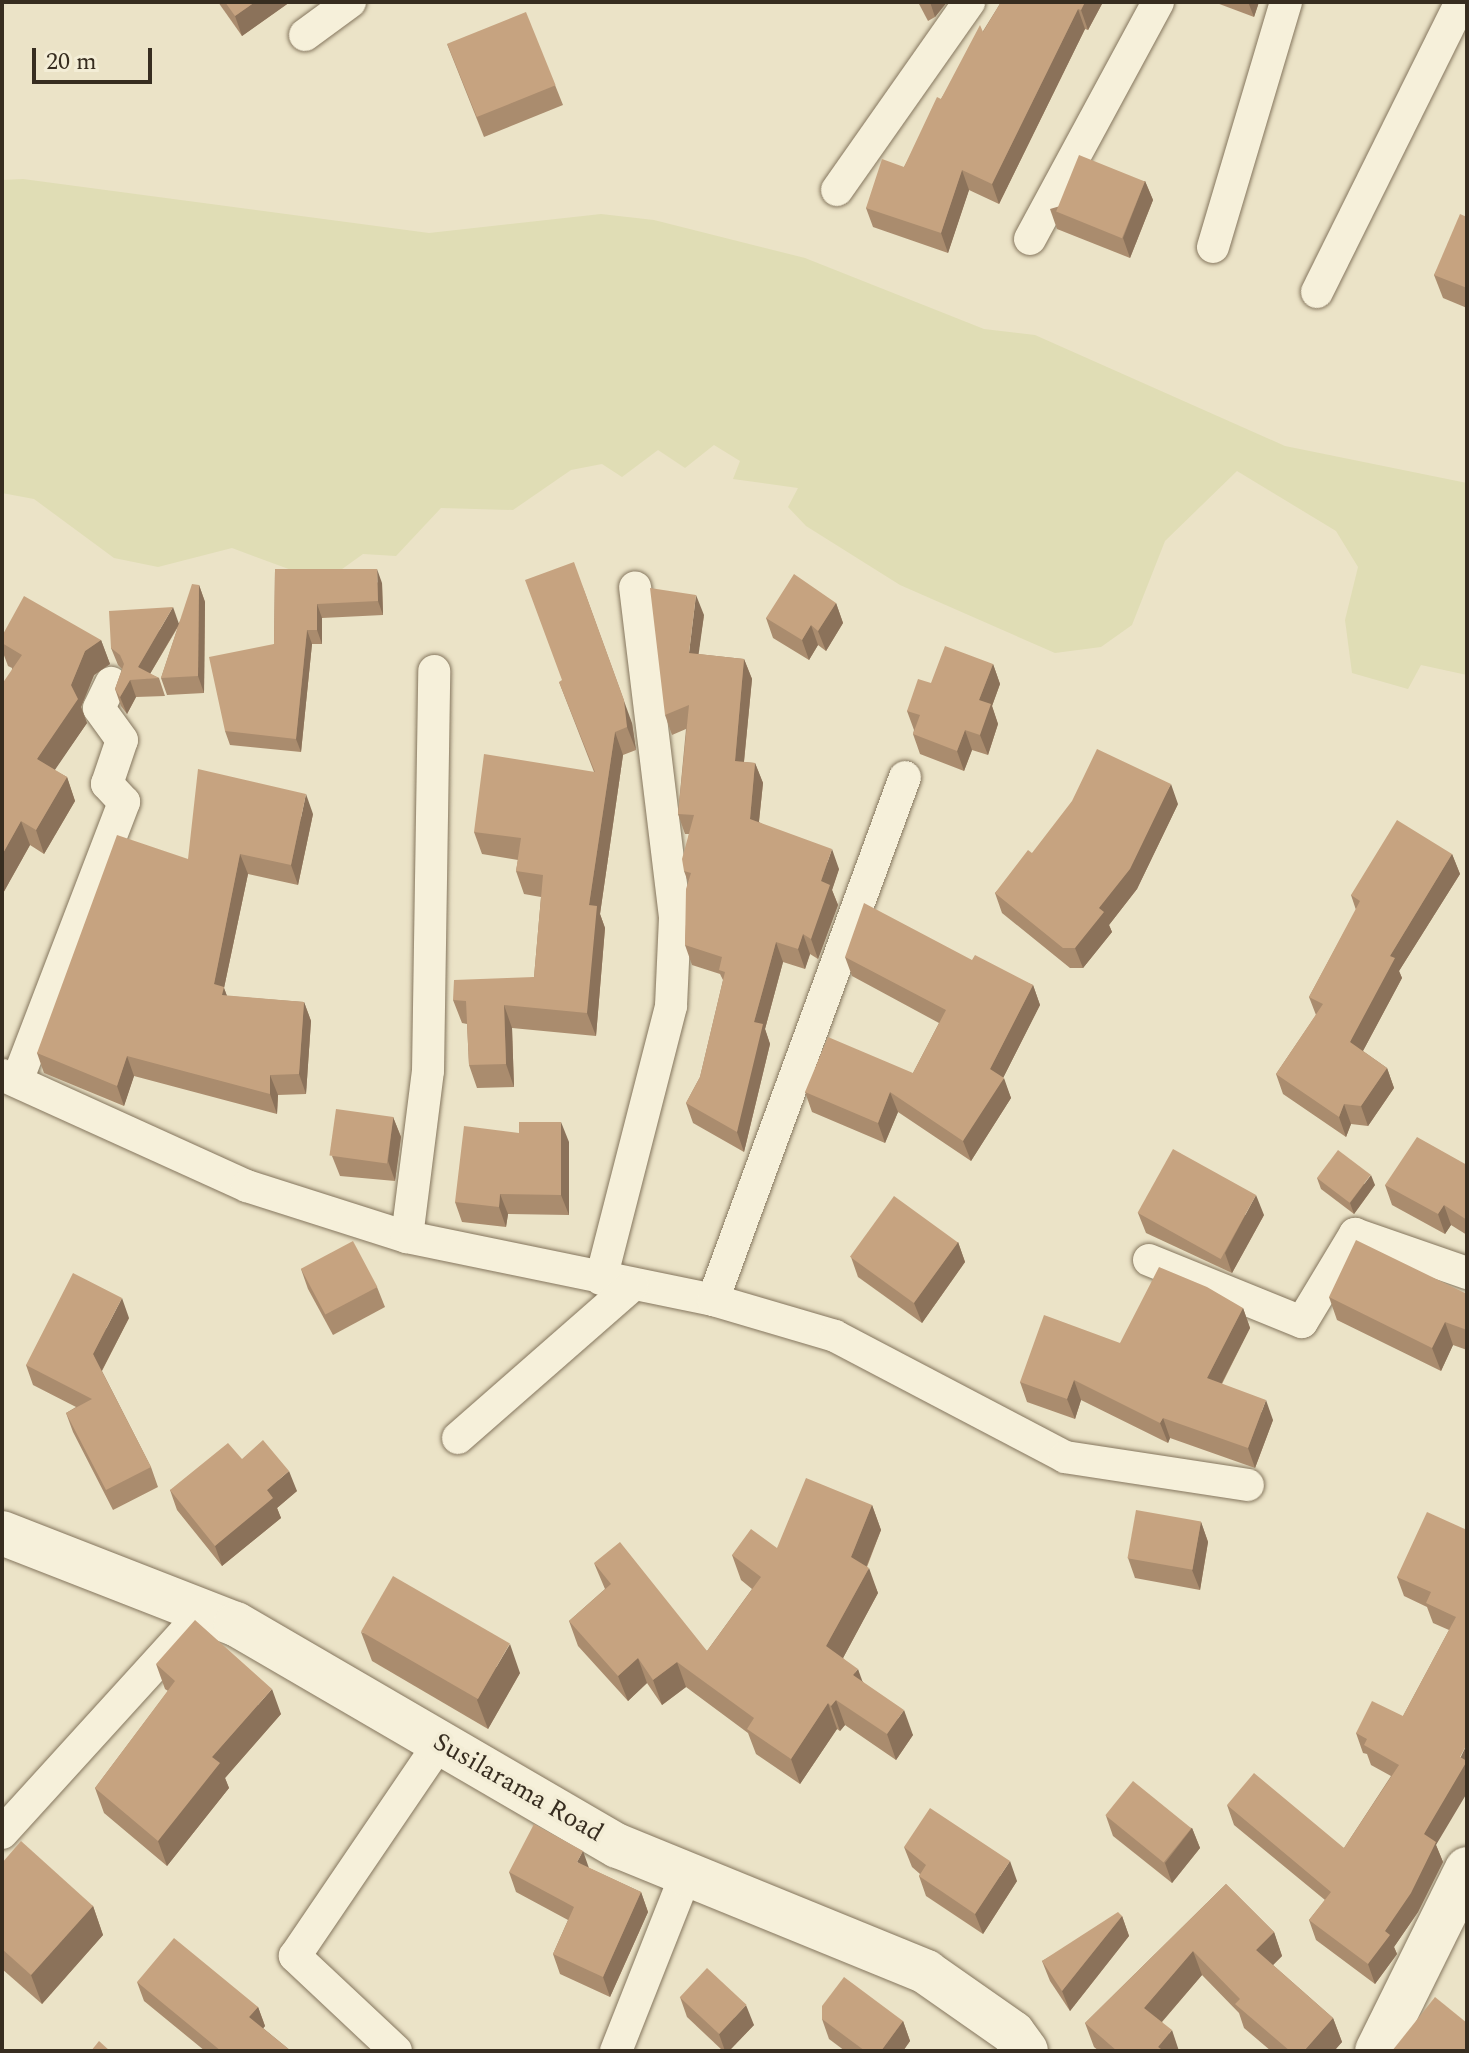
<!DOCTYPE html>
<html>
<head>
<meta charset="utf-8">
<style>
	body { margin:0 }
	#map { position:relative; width:1469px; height:2053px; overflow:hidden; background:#ebe3c7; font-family:Spectral,serif }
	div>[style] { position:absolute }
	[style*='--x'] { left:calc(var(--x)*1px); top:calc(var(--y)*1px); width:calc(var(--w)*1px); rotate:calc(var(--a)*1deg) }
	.farmland>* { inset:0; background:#e0ddb5 }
	.roads { filter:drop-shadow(0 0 2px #85765e) drop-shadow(0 0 2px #85765e) }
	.street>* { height:32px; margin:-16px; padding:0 16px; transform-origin:16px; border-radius:16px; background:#f6f0da }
	.secondary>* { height:44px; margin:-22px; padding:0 22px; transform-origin:22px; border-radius:22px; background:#f6f0da }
	.wall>* { inset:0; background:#aa8c6e }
	.shaded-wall>* { inset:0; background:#8b725a }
	.building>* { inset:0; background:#c6a380; transform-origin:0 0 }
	span { translate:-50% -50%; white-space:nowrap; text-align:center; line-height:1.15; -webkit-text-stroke:7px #f3edd6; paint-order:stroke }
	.street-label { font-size:26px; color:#372d20 }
	.frame { position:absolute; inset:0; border:4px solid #372d20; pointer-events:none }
	.scale { position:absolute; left:32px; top:48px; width:120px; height:36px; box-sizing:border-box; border:4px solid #372d20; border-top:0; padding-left:10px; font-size:24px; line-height:28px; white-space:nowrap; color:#372d20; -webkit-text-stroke:6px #f3edd6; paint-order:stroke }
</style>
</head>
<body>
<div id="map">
	<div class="farmland">
		<i style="clip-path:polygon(23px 179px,429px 233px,601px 214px,654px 220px,805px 258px,984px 329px,1035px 335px,1285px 446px,1467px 483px,1467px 675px,1421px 665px,1408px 689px,1352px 673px,1345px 620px,1358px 567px,1336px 531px,1237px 471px,1165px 541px,1132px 625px,1101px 647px,1055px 653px,900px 585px,806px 526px,788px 507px,798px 488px,733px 479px,740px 461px,714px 445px,685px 468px,658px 450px,622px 477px,602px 464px,571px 470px,513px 510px,441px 508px,396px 556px,363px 554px,338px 572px,294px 571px,232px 548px,158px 567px,114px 558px,34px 499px,2px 493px,2px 180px)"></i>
	</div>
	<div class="roads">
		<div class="street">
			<i style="--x:305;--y:35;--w:56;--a:-36.3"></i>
			<i style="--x:837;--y:190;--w:230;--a:-54.9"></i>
			<i style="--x:1030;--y:239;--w:269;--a:-61.6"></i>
			<i style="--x:1213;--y:247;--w:256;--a:-73.4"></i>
			<i style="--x:1317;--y:292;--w:324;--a:-63.6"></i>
			<i style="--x:2;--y:1075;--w:269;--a:24.4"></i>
			<i style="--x:247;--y:1186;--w:168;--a:17.7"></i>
			<i style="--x:407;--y:1237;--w:312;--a:11.6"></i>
			<i style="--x:713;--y:1300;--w:127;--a:16.4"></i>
			<i style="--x:835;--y:1336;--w:260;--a:27.7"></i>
			<i style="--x:1065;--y:1457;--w:185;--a:8.7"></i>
			<i style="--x:17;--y:1081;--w:299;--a:-69"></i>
			<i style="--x:124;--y:802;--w:25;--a:-133"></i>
			<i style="--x:107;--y:784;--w:46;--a:-71.2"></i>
			<i style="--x:122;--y:740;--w:39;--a:-126"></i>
			<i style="--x:99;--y:708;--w:28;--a:-64"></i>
			<i style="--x:407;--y:1237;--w:167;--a:-82.8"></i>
			<i style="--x:428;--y:1071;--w:400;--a:-89.1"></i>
			<i style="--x:1149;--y:1260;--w:165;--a:22.1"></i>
			<i style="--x:1302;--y:1322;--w:103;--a:-58.9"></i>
			<i style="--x:1355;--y:1234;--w:119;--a:19.2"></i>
			<i style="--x:601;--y:1279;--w:282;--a:-75.6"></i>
			<i style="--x:671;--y:1006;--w:89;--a:-87.4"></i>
			<i style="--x:675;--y:917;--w:332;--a:-96.9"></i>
			<i style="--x:713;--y:1300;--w:557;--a:-69.84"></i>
			<i style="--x:458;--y:1438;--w:232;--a:-41.2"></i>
			<i style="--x:2;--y:1833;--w:273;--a:-47.7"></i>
			<i style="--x:396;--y:2051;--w:139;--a:-136.8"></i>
			<i style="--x:295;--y:1956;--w:258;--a:-55.8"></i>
			<i style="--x:616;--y:2051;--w:190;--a:-68.4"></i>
		</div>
		<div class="secondary">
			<i style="--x:2;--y:1533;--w:251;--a:21.3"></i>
			<i style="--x:236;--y:1624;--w:442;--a:30.2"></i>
			<i style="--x:618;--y:1846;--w:333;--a:22.2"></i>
			<i style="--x:926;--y:1972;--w:106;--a:35"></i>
			<i style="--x:1013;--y:2033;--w:22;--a:54"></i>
			<i style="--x:1377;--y:2051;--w:203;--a:-63.7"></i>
		</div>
	</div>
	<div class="wall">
		<i style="clip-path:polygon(218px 2px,290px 2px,242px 36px)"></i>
		<i style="clip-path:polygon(918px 2px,947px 2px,935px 17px,928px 21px)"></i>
		<i style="clip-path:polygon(1001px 2px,1103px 2px,1088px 30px,1085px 29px,999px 204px,969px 190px,948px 253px,873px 227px,866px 208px,904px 167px,941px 99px)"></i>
		<i style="clip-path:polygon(1214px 2px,1259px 2px,1254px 17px)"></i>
		<i style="clip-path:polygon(447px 44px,555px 85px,563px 105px,484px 137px)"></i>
		<i style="clip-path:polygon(1145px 181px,1153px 200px,1130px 258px,1057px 229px,1050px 209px)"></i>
		<i style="clip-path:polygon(1467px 217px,1467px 308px,1443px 298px,1434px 275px)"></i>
		<i style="clip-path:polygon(275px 569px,382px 583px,383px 615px,322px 618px,322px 644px,312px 644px,301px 752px,230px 745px,225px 731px,274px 644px)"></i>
		<i style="clip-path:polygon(199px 585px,205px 602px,204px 693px,167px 695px,161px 678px,178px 627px,150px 674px,159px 678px,165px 696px,136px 697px,127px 714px,121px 706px,115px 689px,122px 669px,118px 665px,111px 648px,179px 623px)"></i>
		<i style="clip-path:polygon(836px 603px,843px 623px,826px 651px,818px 645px,809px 660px,773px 638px,766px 618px)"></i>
		<i style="clip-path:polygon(704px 615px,698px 654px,744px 659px,752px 679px,744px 762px,755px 763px,763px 783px,759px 822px,839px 869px,832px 890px,838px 905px,818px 959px,810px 954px,805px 969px,783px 962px,765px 1029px,770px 1044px,744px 1152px,693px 1123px,686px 1103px,700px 1077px,723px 980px,720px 974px,692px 965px,685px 945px,688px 882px,684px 871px,689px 834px,685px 834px,678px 814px,686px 729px,672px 735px,665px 715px)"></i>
		<i style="clip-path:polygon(2px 636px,101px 640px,110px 664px,94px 675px,81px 707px,87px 723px,54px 770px,67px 777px,75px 801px,44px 854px,30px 845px,2px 895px,12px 668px,8px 666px,2px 650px)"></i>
		<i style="clip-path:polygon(993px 664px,1000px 684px,992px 706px,998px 724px,988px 755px,972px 750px,964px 771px,920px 754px,913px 734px,914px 730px,907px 711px,931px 683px)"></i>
		<i style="clip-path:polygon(559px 682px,632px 723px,636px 750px,623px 755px,600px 914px,605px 928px,596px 1036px,512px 1028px,514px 1087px,477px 1088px,469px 1065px,467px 1024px,462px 1023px,453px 1000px,534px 977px,541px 897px,524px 894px,516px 871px,518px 860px,482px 854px,474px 832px,594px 772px)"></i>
		<i style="clip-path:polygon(1178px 804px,1137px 889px,1109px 925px,1112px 932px,1083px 968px,1070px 968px,1002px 913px,995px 893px,1032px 853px)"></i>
		<i style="clip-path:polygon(313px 814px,298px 885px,248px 874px,224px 988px,227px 996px,304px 1002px,311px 1021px,306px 1094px,278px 1095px,277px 1114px,134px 1076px,124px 1106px,44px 1073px,37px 1053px,188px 859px)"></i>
		<i style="clip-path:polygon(1452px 854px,1460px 874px,1399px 971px,1402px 978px,1363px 1051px,1387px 1068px,1394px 1088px,1368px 1126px,1351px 1124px,1346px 1137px,1283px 1094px,1276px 1074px,1316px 1015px,1309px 997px,1356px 910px,1351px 895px)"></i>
		<i style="clip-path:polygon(845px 957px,972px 960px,1033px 985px,1040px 1005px,1003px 1078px,1011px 1098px,971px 1161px,898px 1112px,885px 1143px,812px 1112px,805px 1092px,913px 1073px,939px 1023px,852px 976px)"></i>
		<i style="clip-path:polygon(393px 1117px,401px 1137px,395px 1181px,340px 1176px,332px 1156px)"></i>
		<i style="clip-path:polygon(569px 1142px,569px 1215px,508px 1214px,506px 1227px,462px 1222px,455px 1202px)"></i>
		<i style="clip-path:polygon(1467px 1165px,1467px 1235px,1451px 1225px,1445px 1234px,1392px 1205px,1385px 1185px)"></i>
		<i style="clip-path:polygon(1317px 1178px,1375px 1185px,1354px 1214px,1321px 1189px)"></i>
		<i style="clip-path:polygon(1138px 1213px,1264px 1215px,1232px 1273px,1146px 1233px)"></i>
		<i style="clip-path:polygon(958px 1242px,965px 1262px,922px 1323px,858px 1277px,851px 1257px)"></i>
		<i style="clip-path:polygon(301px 1269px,377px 1287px,385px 1307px,333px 1335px,308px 1289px)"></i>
		<i style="clip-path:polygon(1467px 1294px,1467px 1350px,1453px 1345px,1441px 1371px,1337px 1320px,1329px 1297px)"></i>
		<i style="clip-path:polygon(1243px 1308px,1250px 1328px,1222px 1384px,1273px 1420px,1255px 1468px,1170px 1438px,1168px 1443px,1081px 1400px,1075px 1419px,1027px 1402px,1020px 1382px,1120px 1343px)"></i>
		<i style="clip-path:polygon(129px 1318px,102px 1371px,151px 1467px,158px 1487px,113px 1510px,73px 1432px,66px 1413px,76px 1407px,33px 1385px,26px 1365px)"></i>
		<i style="clip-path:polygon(242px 1459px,297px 1491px,277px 1508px,281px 1518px,222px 1566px,177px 1510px,170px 1490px)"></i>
		<i style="clip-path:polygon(872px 1505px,881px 1530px,867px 1567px,878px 1593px,843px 1658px,863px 1682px,913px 1735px,896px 1760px,845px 1725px,840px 1731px,837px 1729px,800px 1784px,756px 1754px,748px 1733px,686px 1687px,662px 1705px,647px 1683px,628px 1701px,578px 1646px,569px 1621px,605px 1589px,594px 1563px,707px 1651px,752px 1589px,741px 1580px,732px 1555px,777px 1548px)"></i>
		<i style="clip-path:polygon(1201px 1522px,1208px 1542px,1200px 1590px,1135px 1578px,1128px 1558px)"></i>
		<i style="clip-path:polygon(1467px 1530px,1436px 1845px,1443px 1862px,1418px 1912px,1394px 1947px,1397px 1954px,1375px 1984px,1316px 1940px,1309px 1920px,1325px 1900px,1234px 1825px,1227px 1805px,1344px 1848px,1391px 1776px,1371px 1765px,1367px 1754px,1363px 1753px,1356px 1733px,1403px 1716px,1449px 1630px,1433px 1623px,1427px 1607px,1404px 1596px,1397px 1577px)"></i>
		<i style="clip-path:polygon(361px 1632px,520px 1673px,488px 1729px,372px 1661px)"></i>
		<i style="clip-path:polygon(156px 1664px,281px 1714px,225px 1778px,229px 1788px,167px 1866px,104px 1813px,95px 1788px,168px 1691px,165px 1689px)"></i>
		<i style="clip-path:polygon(1106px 1816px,1192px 1828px,1200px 1848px,1172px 1883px,1113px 1836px)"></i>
		<i style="clip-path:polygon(904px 1847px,1017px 1881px,983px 1934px,926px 1896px,919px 1876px,920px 1874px,912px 1867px)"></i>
		<i style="clip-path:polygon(2px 1863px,93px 1906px,103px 1935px,42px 2004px,2px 1969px)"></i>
		<i style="clip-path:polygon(589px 1868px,641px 1892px,648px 1912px,610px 1997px,560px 1974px,553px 1954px,568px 1920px,516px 1892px,509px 1872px)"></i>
		<i style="clip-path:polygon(1226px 1884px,1274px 1932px,1282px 1956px,1273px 1965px,1333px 2018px,1342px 2042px,1334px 2051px,1271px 2051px,1244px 2028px,1239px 2013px,1202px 1975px,1162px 2022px,1179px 2051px,1099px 2051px,1094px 2047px,1085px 2023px)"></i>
		<i style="clip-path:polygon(1122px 1916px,1129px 1936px,1070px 2011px,1050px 1981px,1042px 1961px)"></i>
		<i style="clip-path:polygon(137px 1982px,258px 2007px,265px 2026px,263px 2028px,291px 2051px,205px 2051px,144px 2001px)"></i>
		<i style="clip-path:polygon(680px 1997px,754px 2025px,729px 2051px,723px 2051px,687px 2017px)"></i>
		<i style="clip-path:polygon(822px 2019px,903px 2021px,910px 2041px,903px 2051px,845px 2051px,829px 2039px)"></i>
	</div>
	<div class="shaded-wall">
		<i style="clip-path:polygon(255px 2px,290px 2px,242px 36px,235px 16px)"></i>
		<i style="clip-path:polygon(930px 2px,947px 2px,935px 17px)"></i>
		<i style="clip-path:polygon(1085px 2px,1103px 2px,1088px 30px,1081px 10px)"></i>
		<i style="clip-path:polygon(1248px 2px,1259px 2px,1254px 17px)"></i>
		<i style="clip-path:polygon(1078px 9px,1085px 29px,999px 204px,992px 184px)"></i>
		<i style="clip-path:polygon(962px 170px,969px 190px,948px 253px,941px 233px)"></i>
		<i style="clip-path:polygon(1145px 181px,1153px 200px,1130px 258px,1123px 238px)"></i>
		<i style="clip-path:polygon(377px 569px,382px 583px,383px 615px,378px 601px)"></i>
		<i style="clip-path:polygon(199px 585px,205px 602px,204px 693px,198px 676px)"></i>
		<i style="clip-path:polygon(582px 585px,632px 723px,636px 750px,627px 727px)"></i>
		<i style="clip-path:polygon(696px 595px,704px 615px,696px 673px,689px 653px)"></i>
		<i style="clip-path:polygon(836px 603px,843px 623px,826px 651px,818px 631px)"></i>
		<i style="clip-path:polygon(317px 604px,322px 618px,322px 644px,317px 630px)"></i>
		<i style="clip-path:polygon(173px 607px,179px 624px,147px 679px,138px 667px)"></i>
		<i style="clip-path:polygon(811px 625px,818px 645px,809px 660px,802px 640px)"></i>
		<i style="clip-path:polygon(307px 630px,312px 644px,301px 752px,296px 739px)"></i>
		<i style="clip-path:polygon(101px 640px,110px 664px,94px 675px,81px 707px,87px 723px,46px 783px,37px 759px,71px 685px,85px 651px)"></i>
		<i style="clip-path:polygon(744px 659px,752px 679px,742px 781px,735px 761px)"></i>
		<i style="clip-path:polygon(993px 664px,1000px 684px,992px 706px,998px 724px,988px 755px,980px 735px,979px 700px)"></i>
		<i style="clip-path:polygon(130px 680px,136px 697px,127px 714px,120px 697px)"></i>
		<i style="clip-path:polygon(965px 730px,972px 750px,964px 771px,957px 751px)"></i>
		<i style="clip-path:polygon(615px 732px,623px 755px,600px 914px,605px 928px,596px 1036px,587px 1013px,589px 905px)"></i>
		<i style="clip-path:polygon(755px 763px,763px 783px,757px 839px,750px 819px)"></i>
		<i style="clip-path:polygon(67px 777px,75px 801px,44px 854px,36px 830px)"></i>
		<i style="clip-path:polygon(1171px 784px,1178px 804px,1137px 889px,1109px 925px,1112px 932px,1083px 968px,1075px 948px)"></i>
		<i style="clip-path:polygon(306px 794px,313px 814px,298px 885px,291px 865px)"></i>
		<i style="clip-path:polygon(21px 821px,30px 845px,2px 895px,2px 855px)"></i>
		<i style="clip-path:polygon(832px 849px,839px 869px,832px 890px,838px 905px,818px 959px,811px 939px,821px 881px)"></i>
		<i style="clip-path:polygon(240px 854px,248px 874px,224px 988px,231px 1007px,214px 984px)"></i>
		<i style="clip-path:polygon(1452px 854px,1460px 874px,1399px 971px,1402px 978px,1357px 1062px,1350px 1042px,1390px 956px)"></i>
		<i style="clip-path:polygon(803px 934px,810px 954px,805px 969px,798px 949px)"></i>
		<i style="clip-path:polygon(776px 942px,783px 962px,765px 1029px,770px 1044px,744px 1152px,737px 1132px,754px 1022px)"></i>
		<i style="clip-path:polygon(1033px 985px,1040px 1005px,1000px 1084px,1004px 1078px,1011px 1098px,971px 1161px,963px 1141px,990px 1069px)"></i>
		<i style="clip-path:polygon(304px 1002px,311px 1021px,306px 1094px,299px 1074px)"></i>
		<i style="clip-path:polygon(504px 1005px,512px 1028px,514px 1087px,506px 1064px)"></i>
		<i style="clip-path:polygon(127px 1056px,134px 1076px,124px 1106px,117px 1086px)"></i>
		<i style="clip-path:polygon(1387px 1068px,1394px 1088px,1368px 1126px,1361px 1106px)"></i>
		<i style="clip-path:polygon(270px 1075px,278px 1095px,277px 1114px,270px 1094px)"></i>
		<i style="clip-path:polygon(890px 1092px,898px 1112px,885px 1143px,878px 1123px)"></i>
		<i style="clip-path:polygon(1344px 1104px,1351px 1124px,1346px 1137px,1339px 1117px)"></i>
		<i style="clip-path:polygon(393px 1117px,401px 1137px,395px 1181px,388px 1161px)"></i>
		<i style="clip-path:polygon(561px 1122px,569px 1142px,569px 1215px,561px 1195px)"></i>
		<i style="clip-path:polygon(1371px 1175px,1375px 1185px,1354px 1214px,1350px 1203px)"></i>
		<i style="clip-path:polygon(500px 1194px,508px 1214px,506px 1227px,499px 1207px)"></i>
		<i style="clip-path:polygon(1256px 1195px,1264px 1215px,1232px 1273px,1225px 1253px)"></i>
		<i style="clip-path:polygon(1444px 1205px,1451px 1225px,1445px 1234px,1438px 1214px)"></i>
		<i style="clip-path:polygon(958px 1242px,965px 1262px,922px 1323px,914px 1303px)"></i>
		<i style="clip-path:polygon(122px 1298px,129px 1318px,100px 1374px,93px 1354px)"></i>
		<i style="clip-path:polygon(1243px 1308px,1250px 1328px,1214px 1398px,1207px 1378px)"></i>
		<i style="clip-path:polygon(1445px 1322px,1453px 1345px,1441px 1371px,1432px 1348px)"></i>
		<i style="clip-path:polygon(1074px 1380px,1081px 1400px,1075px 1419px,1067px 1399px)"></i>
		<i style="clip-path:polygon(1266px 1400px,1273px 1420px,1255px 1468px,1248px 1448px)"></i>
		<i style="clip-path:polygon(1163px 1418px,1170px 1438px,1168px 1443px,1160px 1423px)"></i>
		<i style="clip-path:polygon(289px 1471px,297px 1491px,277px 1508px,281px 1518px,222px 1566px,215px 1546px,267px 1490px)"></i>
		<i style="clip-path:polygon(872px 1505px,881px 1530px,860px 1582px,851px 1557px)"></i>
		<i style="clip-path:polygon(1201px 1522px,1208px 1542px,1200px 1590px,1192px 1570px)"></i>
		<i style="clip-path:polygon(869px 1568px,878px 1593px,836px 1671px,826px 1646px)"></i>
		<i style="clip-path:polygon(510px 1644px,520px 1673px,488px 1729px,477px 1700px)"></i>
		<i style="clip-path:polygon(638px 1658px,647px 1683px,628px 1701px,618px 1676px)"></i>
		<i style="clip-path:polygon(677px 1662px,686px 1687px,662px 1705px,653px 1680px)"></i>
		<i style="clip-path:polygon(858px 1669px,867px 1694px,853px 1675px)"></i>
		<i style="clip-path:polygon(272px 1689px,281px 1714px,225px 1778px,229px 1788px,167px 1866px,158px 1841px,212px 1757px)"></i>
		<i style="clip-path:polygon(836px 1700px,845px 1725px,840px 1731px,831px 1706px)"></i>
		<i style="clip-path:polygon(828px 1703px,837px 1729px,800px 1784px,791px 1759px)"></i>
		<i style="clip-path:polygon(904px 1710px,913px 1735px,896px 1760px,887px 1734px)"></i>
		<i style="clip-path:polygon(1467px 1744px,1467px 1793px,1436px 1845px,1443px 1862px,1418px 1912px,1394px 1947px,1397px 1954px,1375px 1984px,1368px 1964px,1385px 1931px,1424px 1834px)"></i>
		<i style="clip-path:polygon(1192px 1828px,1200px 1848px,1172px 1883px,1165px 1863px)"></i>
		<i style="clip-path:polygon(583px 1851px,590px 1871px,577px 1862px)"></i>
		<i style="clip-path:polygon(1010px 1861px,1017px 1881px,983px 1934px,975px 1914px)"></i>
		<i style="clip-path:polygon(641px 1892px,648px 1912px,610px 1997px,603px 1977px)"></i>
		<i style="clip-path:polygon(93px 1906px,103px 1935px,42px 2004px,31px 1975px)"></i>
		<i style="clip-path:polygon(1122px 1916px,1129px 1936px,1070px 2011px,1062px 1991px)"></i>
		<i style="clip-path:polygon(1274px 1932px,1282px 1956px,1264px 1974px,1256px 1950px)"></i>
		<i style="clip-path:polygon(1193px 1951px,1202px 1975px,1153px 2032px,1144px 2008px)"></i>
		<i style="clip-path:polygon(746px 2005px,754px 2025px,729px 2051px,725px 2051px,719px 2034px)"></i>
		<i style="clip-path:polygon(258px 2007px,265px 2026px,256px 2037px,249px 2017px)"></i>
		<i style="clip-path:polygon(1333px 2018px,1342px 2042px,1334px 2051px,1304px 2051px)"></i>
		<i style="clip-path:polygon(903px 2021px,910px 2041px,903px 2051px,881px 2051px)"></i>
		<i style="clip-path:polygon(1172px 2030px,1179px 2051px,1160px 2051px,1158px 2047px)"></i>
	</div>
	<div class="building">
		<i style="clip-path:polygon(225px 2px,255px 2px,235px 16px)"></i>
		<i style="clip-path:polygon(1001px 2px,1085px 2px,1081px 10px,1078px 9px,992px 184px,962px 170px,941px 233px,866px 208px,882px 159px,904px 167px,937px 97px,941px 99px,980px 25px,983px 32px)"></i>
		<i style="left:526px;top:12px;width:79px;height:85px;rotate:68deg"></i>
		<i style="left:1079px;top:155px;width:71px;height:61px;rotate:22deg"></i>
		<i style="clip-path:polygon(1460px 214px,1467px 217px,1467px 288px,1434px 275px)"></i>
		<i style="clip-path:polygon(574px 562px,624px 700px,627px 727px,615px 732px,589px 905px,597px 906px,587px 1013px,504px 1005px,506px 1064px,469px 1065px,466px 1001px,453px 1000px,454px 980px,534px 977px,543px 875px,516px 871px,521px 838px,474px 832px,484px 754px,595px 772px,559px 682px,562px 680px,525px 580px)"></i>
		<i style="clip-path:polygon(275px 569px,377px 569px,378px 601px,317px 604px,317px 630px,307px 630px,296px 739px,225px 731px,209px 657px,274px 644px)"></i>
		<i style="clip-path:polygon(794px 574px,836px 603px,818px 631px,811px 625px,802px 640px,766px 618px)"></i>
		<i style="clip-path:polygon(192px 584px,199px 585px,198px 676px,161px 678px)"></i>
		<i style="clip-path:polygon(650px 588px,696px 595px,689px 653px,744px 659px,735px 761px,755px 763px,750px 819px,832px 849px,821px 881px,830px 885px,811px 939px,803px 934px,798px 949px,776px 942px,754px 1022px,763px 1024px,737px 1132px,686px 1103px,700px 1077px,725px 972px,719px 970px,722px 957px,685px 945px,686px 889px,691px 873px,684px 871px,682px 859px,694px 815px,678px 814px,689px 705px,665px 715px)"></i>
		<i style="clip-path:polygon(24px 596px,101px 640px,85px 651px,71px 685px,78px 699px,37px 759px,67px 777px,36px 830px,21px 821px,2px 855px,2px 684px,22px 655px,2px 643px,2px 636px)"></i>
		<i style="clip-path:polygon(173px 607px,138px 667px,159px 678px,130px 680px,120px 697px,115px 689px,124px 664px,120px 655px,111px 648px,109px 611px)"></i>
		<i style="clip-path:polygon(945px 646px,993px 664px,979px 700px,991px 704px,980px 735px,965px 730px,957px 751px,913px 734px,920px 715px,907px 711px,918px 679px,931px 683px)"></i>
		<i style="clip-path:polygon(1097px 749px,1171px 784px,1130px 869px,1099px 908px,1104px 912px,1075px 948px,1063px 948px,995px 893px,1028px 850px,1032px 853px,1072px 801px)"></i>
		<i style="clip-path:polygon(198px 769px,306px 794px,291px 865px,240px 854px,214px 984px,224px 987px,222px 995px,304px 1002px,299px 1074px,270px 1075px,270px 1094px,127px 1056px,117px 1086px,37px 1053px,117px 835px,188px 859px)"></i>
		<i style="clip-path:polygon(1397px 820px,1452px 854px,1390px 956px,1395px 958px,1350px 1042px,1387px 1068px,1361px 1106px,1344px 1104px,1339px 1117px,1276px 1074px,1323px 1004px,1309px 997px,1360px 901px,1351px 895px)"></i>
		<i style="clip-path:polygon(864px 903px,972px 960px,975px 955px,1033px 985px,990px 1069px,1004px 1078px,963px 1141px,890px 1092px,878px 1123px,805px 1092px,828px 1037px,913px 1073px,946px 1010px,845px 957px)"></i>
		<i style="left:336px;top:1109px;width:58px;height:47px;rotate:8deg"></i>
		<i style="clip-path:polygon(519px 1122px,561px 1122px,561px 1195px,500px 1194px,499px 1207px,455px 1202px,464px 1126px,519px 1133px)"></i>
		<i style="clip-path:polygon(1417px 1137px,1467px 1165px,1467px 1220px,1444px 1205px,1438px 1214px,1385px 1185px)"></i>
		<i style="left:1173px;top:1149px;width:95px;height:73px;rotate:29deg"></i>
		<i style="left:1338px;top:1150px;width:41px;height:35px;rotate:37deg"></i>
		<i style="left:894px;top:1196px;width:79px;height:75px;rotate:36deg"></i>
		<i style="clip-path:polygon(1356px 1240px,1467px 1294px,1467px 1330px,1445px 1322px,1432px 1348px,1329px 1297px)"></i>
		<i style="left:353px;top:1241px;width:52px;height:59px;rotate:62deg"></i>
		<i style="clip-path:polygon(1159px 1267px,1207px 1287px,1243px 1308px,1207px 1378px,1266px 1400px,1248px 1448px,1163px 1418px,1160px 1423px,1074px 1380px,1067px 1399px,1020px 1382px,1044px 1315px,1120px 1343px)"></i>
		<i style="clip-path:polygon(73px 1273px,122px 1298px,93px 1354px,151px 1467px,106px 1490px,66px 1413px,92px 1399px,26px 1365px)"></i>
		<i style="clip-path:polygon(263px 1440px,289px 1471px,267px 1490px,273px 1498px,215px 1546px,170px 1490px,228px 1443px,242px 1459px)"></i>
		<i style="clip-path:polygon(806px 1478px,872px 1505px,851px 1557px,869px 1568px,826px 1646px,858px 1669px,853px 1675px,904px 1710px,887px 1734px,836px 1700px,831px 1706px,828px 1703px,791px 1759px,747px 1729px,754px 1718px,677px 1662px,653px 1680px,638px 1658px,618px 1676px,569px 1621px,611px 1584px,594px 1563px,620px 1542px,707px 1651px,761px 1577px,732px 1555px,751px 1529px,777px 1548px)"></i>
		<i style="left:1136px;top:1510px;width:66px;height:49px;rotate:10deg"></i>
		<i style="clip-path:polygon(1427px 1512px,1467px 1530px,1467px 1744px,1460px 1757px,1467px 1761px,1424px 1834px,1436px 1842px,1411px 1893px,1385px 1931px,1390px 1935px,1368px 1964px,1309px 1920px,1331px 1892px,1227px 1805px,1254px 1773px,1344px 1848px,1399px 1765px,1364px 1745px,1367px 1739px,1356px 1733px,1372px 1701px,1403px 1716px,1456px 1617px,1426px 1603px,1431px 1592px,1397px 1577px)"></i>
		<i style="left:393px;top:1576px;width:135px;height:64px;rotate:30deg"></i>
		<i style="clip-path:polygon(195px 1620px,272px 1689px,212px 1757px,220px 1763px,158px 1841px,95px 1788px,175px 1681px,156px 1664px)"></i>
		<i style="left:1133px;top:1781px;width:75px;height:44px;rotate:39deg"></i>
		<i style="clip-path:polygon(930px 1808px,1010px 1861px,975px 1914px,919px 1876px,926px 1865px,904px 1847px)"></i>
		<i style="clip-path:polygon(534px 1824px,583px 1851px,577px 1862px,641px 1892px,603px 1977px,553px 1954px,574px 1907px,509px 1872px)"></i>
		<i style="clip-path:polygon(21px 1841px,93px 1906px,31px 1975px,2px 1949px,2px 1863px)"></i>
		<i style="clip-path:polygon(1226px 1884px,1274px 1932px,1256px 1950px,1333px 2018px,1304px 2051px,1290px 2051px,1235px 2004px,1240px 1999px,1193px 1951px,1144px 2008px,1172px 2030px,1158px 2047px,1164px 2051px,1117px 2051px,1085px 2023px)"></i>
		<i style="clip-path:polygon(1118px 1912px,1122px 1916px,1062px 1991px,1042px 1961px)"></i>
		<i style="clip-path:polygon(174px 1938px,258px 2007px,249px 2017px,291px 2051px,221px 2051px,137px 1982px)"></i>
		<i style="left:707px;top:1968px;width:54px;height:40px;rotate:43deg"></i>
		<i style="clip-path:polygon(844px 1977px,903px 2021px,881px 2051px,865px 2051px,822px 2019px,822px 2006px)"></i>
		<i style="clip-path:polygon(1435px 1997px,1467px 2023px,1467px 2051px,1392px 2051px)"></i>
		<i style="clip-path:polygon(99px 2041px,110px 2051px,91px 2051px)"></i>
	</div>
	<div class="street-label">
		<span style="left:518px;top:1788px;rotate:30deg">Susilarama Road</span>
	</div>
	<div class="frame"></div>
	<div class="scale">20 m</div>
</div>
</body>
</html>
